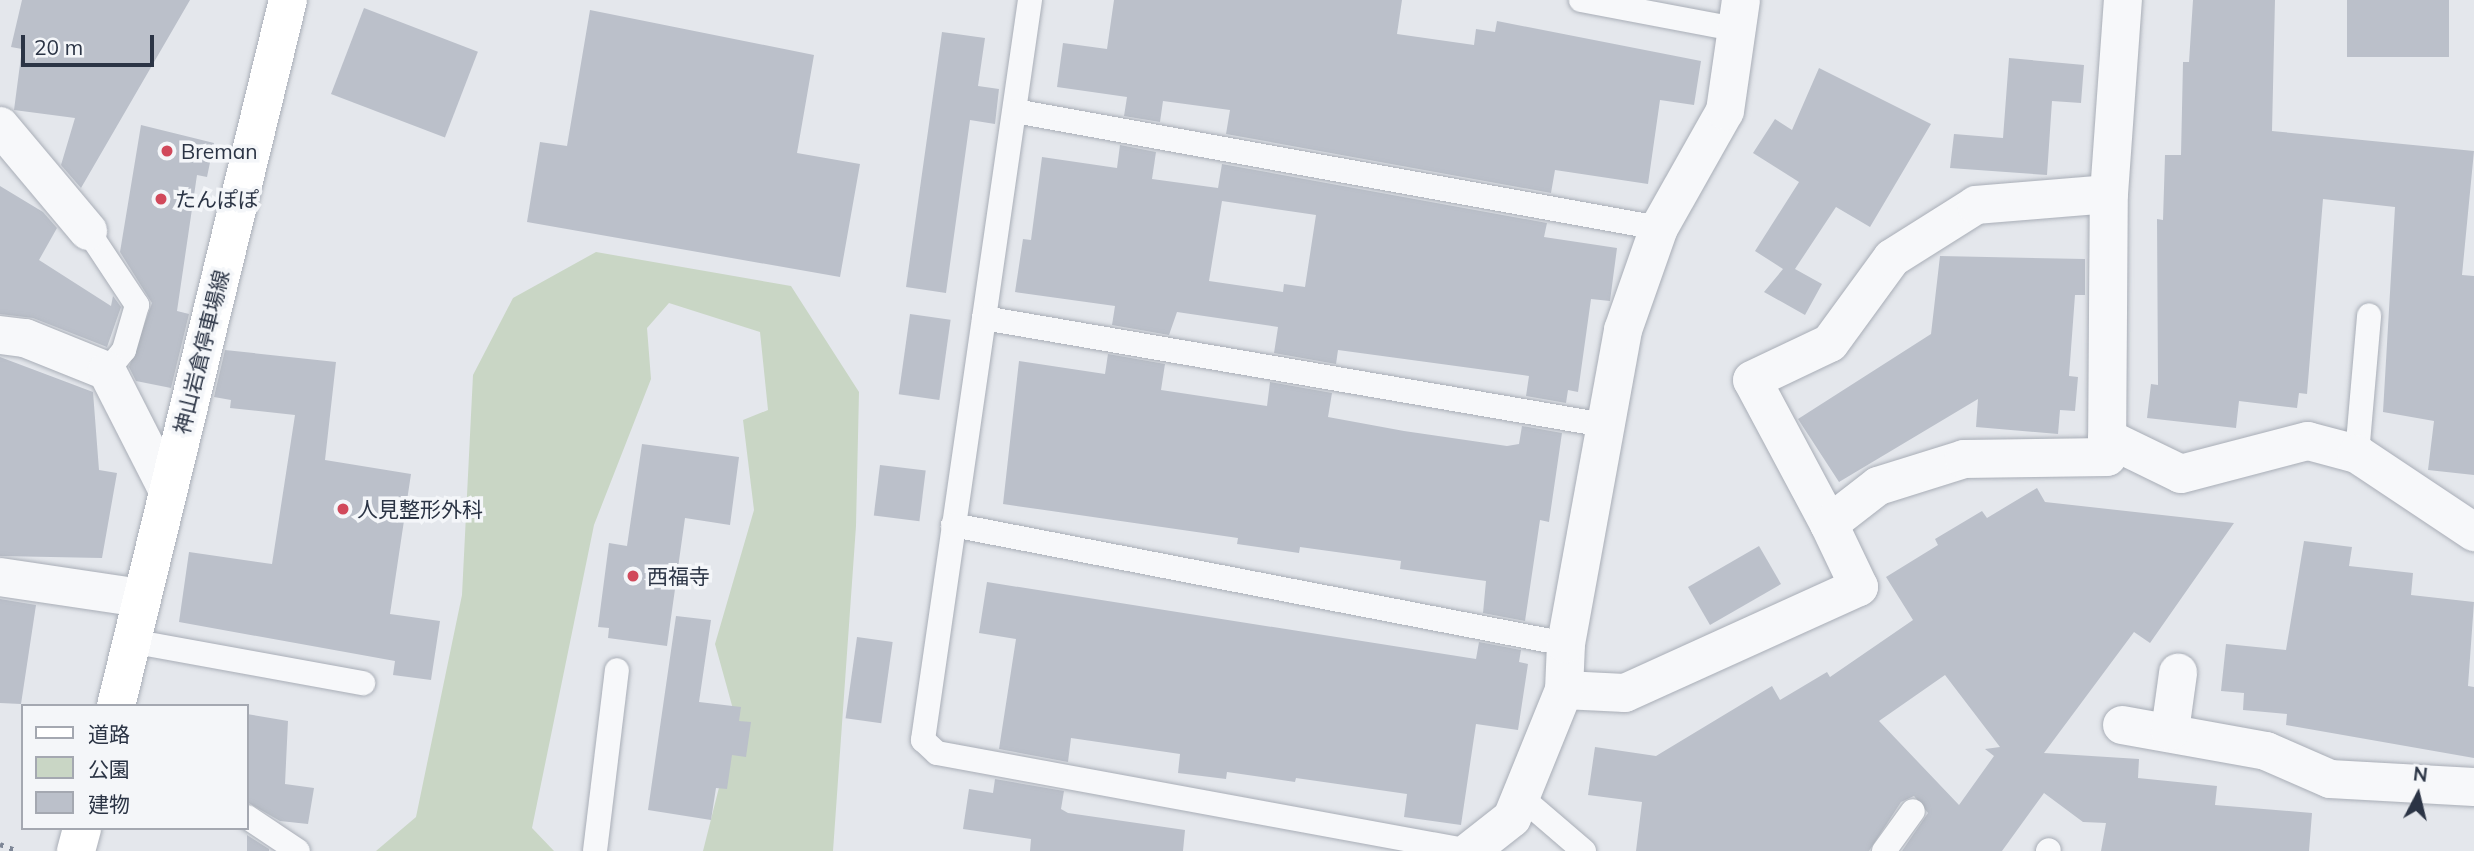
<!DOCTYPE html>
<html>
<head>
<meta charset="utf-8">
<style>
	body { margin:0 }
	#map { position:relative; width:2474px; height:851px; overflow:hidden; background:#e4e7ec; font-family:Mulish,"Noto Sans JP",sans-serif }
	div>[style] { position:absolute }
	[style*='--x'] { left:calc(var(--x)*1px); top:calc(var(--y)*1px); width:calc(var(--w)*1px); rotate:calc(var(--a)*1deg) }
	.green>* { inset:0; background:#c9d6c5 }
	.building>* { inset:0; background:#bbc0ca; transform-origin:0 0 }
	.roads { filter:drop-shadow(0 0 2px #a9aeb7) drop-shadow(0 0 2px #a9aeb7) }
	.service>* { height:24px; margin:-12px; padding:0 12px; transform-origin:12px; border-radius:12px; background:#f7f8fa }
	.minor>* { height:38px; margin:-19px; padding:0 19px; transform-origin:19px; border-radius:19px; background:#f7f8fa }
	.secondary>* { height:38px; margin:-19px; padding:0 19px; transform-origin:19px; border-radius:19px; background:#fff }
	.rail>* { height:5px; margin-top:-2.5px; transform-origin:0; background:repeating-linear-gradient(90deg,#7d8696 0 3.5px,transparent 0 10.5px) }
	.dots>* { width:19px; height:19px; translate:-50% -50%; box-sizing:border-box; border:4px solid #f4f6f9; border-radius:50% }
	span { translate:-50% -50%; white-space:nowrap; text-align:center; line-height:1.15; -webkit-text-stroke:7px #f4f6f9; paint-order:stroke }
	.poi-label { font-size:21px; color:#2b3445 }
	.left { translate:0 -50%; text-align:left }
	.street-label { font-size:21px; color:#2b3445 }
	.legend { position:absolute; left:21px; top:704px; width:228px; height:126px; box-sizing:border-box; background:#f4f6f9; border:2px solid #a4a8b1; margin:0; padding:9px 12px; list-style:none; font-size:21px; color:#2b3445 }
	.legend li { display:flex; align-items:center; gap:14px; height:35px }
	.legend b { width:35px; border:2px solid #a4a8b1 }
	.north { position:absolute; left:2383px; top:760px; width:70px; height:70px; -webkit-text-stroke:5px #f4f6f9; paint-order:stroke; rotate:7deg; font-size:19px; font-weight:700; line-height:28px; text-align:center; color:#2b3445 }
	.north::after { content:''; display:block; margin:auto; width:24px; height:32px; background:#2b3445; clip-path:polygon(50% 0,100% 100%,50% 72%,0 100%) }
	.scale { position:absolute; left:21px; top:35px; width:133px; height:32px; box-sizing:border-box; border:4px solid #2b3445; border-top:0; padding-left:9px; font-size:21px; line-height:24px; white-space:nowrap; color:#2b3445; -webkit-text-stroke:5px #f4f6f9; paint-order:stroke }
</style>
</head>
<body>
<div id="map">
	<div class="green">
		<i style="clip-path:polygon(596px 252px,791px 286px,859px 392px,856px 526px,833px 851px,703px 851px,736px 720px,715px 644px,754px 510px,743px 420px,768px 410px,760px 332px,669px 303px,647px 328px,651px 379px,594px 525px,532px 828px,554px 851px,376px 851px,416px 817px,462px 595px,473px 375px,513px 298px)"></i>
	</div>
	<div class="building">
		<i style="clip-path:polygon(22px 0,190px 0,81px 188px,61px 165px,75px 118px,14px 110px,22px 49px,11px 47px)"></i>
		<i style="clip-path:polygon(1114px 0,1402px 0,1397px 34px,1474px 45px,1476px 29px,1495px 32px,1497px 21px,1701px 61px,1694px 105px,1660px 100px,1648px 184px,1555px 170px,1551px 193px,1226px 134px,1230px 110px,1163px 101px,1160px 122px,1124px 116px,1127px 97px,1057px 87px,1063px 43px,1107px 49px)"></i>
		<i style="clip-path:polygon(2193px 0,2275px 0,2272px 131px,2474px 151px,2462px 275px,2474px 276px,2474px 475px,2428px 470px,2434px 421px,2383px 412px,2395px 207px,2323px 199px,2307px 394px,2299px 393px,2297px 408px,2239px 401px,2236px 428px,2147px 418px,2151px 384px,2158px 385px,2157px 219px,2163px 220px,2165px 155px,2181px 155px,2183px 62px,2189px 62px)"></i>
		<i style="left:2347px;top:0;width:102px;height:57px"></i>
		<i style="left:364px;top:8px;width:122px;height:92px;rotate:21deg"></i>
		<i style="clip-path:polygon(590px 10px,814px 55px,797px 153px,860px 164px,840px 277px,527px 222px,540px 142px,567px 146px)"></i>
		<i style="clip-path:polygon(942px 32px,985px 38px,978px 86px,999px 89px,995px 124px,970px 120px,946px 293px,906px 287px)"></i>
		<i style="clip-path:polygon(2009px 58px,2084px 65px,2081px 103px,2052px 101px,2047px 175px,1950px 168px,1954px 134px,2003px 138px)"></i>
		<i style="clip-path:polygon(1819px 68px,1931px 124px,1870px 227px,1836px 207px,1795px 269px,1822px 284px,1805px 315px,1764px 292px,1783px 269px,1755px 251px,1799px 182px,1753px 153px,1775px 119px,1792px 130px)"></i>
		<i style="clip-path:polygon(141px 125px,214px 143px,207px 177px,197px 175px,177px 311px,189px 314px,171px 388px,136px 381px,129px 367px,152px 303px,120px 252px)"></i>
		<i style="clip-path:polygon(evenodd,1120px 145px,1156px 152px,1152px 179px,1218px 188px,1222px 164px,1547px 223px,1544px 237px,1617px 248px,1610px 301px,1591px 299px,1578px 392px,1568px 390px,1566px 403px,1526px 396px,1529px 376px,1338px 350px,1336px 364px,1274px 353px,1278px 327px,1177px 312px,1169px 335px,1112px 325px,1115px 306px,1015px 292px,1023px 239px,1031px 240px,1042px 157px,1117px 168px,1120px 145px,1222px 201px,1316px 215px,1305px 287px,1284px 284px,1283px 292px,1209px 281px,1222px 201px)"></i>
		<i style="clip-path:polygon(0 186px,43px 212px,57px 228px,39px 260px,111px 306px,113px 296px,121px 307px,107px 347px,33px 318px,0 314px)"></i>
		<i style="clip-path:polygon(1940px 256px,2085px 259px,2085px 295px,2075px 295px,2069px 376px,2078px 377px,2075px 411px,2060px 410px,2058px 434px,1976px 427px,1978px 399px,1839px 482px,1798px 419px,1931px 334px)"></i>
		<i style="left:910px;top:314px;width:41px;height:81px;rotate:8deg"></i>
		<i style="clip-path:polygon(225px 350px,336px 362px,325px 460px,411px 474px,390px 614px,440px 621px,431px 680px,393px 675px,395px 661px,179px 622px,189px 552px,272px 564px,295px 415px,230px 408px,231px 400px,214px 397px)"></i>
		<i style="clip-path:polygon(1108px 354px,1165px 364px,1161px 390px,1267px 406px,1270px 382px,1332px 393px,1328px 417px,1404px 431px,1507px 446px,1519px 444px,1522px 426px,1562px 433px,1549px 522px,1540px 520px,1525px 621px,1483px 613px,1486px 581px,1400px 569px,1401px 561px,1300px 547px,1299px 553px,1237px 544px,1238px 538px,1003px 504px,1019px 361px,1105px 374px)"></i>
		<i style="clip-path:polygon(0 357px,93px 392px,99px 470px,117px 473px,102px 558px,0 556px)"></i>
		<i style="clip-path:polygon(642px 444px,739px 457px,730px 525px,685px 518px,667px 646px,608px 638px,609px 628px,598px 627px,609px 543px,627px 546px)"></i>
		<i style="left:880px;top:465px;width:46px;height:51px;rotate:7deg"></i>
		<i style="clip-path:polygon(evenodd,2037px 488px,2045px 502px,2234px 523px,2150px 643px,2134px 632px,2044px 753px,2139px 759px,2138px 778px,2217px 786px,2215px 805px,2312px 813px,2309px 851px,2101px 851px,2106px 823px,2083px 822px,2044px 793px,2002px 851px,1902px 851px,1928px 813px,1914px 796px,1901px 802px,1869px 851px,1636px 851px,1642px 802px,1588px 795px,1595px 747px,1656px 756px,1772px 686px,1780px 700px,1827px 672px,1830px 677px,1913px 620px,1886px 577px,1938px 545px,1935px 539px,1982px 511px,1987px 518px,2037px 488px,1945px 675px,2000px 747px,1985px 749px,1994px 756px,1959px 805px,1879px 721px,1945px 675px)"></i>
		<i style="clip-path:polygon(2304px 541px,2352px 547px,2349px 566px,2413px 573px,2411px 595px,2474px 602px,2468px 686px,2474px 687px,2474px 758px,2286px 725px,2287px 714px,2243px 710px,2244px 693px,2221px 691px,2226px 644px,2286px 650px)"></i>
		<i style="left:1759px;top:546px;width:44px;height:82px;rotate:60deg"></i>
		<i style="clip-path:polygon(987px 582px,1476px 659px,1479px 642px,1521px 650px,1519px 662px,1528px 664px,1518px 730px,1476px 724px,1461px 825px,1404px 817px,1407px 794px,1296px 778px,1295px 782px,1227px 772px,1226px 779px,1178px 773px,1180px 754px,1071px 738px,1068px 762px,999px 749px,1016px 639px,979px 633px)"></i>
		<i style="clip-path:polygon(0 599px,36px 605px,21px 704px,0 703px)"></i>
		<i style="clip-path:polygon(676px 616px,711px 620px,699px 702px,741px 707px,739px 721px,751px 722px,746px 757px,732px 755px,727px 789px,716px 788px,711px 820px,648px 810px)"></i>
		<i style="left:857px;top:637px;width:36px;height:82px;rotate:8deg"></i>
		<i style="clip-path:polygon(247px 714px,288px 721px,285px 784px,314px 788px,308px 824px,280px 821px,247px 802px)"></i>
		<i style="clip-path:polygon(995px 779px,1064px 791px,1061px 809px,1068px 813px,1185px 830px,1183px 851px,1030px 851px,1031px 839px,963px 829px,969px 789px,993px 793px)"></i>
		<i style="clip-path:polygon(247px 835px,269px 849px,269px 851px,247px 851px)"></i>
	</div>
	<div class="roads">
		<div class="service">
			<i style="--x:1030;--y:0;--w:748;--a:98.23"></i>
			<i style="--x:923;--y:740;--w:19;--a:43"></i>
			<i style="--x:937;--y:753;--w:542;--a:10.42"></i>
			<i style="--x:1581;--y:0;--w:157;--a:10.7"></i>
			<i style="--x:1015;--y:111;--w:655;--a:10.3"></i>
			<i style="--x:88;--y:231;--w:89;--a:56.5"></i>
			<i style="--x:137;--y:305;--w:47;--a:106.1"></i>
			<i style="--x:124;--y:350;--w:27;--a:129"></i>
			<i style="--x:984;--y:318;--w:635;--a:9.79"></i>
			<i style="--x:2357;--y:454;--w:139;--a:-85"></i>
			<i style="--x:953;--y:525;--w:624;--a:10.99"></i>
			<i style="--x:131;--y:641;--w:236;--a:10.3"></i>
			<i style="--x:1521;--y:797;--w:83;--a:40.6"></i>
			<i style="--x:247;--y:817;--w:61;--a:33.7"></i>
			<i style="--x:595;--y:851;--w:182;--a:-83.1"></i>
			<i style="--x:1884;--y:851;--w:49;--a:-54.1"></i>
			<i style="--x:2048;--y:851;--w:1;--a:-45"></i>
		</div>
		<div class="minor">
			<i style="--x:0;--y:126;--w:137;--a:50"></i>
			<i style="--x:0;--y:335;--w:25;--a:7"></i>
			<i style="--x:25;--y:338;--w:88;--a:21.9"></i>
			<i style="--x:107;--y:371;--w:132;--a:63"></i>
			<i style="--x:2107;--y:438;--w:82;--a:25.9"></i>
			<i style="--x:2181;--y:474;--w:131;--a:-14.6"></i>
			<i style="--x:2308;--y:441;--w:51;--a:14.9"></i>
			<i style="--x:2357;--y:454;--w:141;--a:33.7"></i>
			<i style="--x:1829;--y:524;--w:163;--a:-118.1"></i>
			<i style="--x:1752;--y:380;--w:86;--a:-25.4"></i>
			<i style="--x:1830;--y:343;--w:105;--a:-53.9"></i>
			<i style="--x:1892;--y:258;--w:99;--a:-32.2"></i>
			<i style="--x:1976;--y:205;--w:133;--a:-4.7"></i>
			<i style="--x:0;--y:577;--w:142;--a:8.5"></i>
			<i style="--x:1564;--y:690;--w:61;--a:2.8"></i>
			<i style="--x:1625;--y:693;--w:257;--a:-24.4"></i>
			<i style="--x:1859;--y:587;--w:70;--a:-115.5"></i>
			<i style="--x:1829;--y:524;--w:62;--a:-37.8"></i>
			<i style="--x:1878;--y:486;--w:90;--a:-17.4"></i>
			<i style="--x:1964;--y:459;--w:143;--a:-0.8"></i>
			<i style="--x:2107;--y:457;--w:263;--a:-89.6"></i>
			<i style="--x:2109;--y:194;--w:195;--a:-85.9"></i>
			<i style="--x:2122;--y:725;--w:146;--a:10.2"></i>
			<i style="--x:2266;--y:751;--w:70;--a:23.6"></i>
			<i style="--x:2330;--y:779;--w:144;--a:3.2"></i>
			<i style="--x:2170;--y:731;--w:59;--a:-82.1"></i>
			<i style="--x:1470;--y:851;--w:53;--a:-38.2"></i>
			<i style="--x:1512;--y:818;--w:138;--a:-67.9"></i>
			<i style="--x:1564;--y:690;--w:46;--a:-87.5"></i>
			<i style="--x:1566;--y:644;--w:319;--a:-79.7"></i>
			<i style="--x:1623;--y:330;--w:108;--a:-70.6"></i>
			<i style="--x:1659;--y:228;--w:134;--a:-60.6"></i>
			<i style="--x:1725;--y:111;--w:112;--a:-81.8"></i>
		</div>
		<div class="secondary">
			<i style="--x:116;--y:706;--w:727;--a:-76.31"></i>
			<i style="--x:76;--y:851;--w:24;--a:-75"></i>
		</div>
	</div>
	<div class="rail">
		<i style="--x:0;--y:844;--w:19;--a:21"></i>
	</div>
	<div class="dots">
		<i style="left:167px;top:151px;background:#d1495b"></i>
		<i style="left:161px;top:199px;background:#d1495b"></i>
		<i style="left:343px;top:509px;background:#d1495b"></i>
		<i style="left:633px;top:576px;background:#d1495b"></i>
	</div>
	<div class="poi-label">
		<span class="left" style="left:181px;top:151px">Breman</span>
		<span class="left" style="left:175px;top:199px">たんぽぽ</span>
		<span class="left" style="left:357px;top:509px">人見整形外科</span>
		<span class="left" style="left:647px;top:576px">西福寺</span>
	</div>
	<div class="street-label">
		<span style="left:201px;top:352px;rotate:-76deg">神山岩倉停車場線</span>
	</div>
	<ul class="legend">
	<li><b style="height:9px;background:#fff"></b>道路</li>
	<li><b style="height:19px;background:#c9d6c5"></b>公園</li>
	<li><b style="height:19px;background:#bbc0ca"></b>建物</li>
	</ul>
	<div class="north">N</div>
	<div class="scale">20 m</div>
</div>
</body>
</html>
